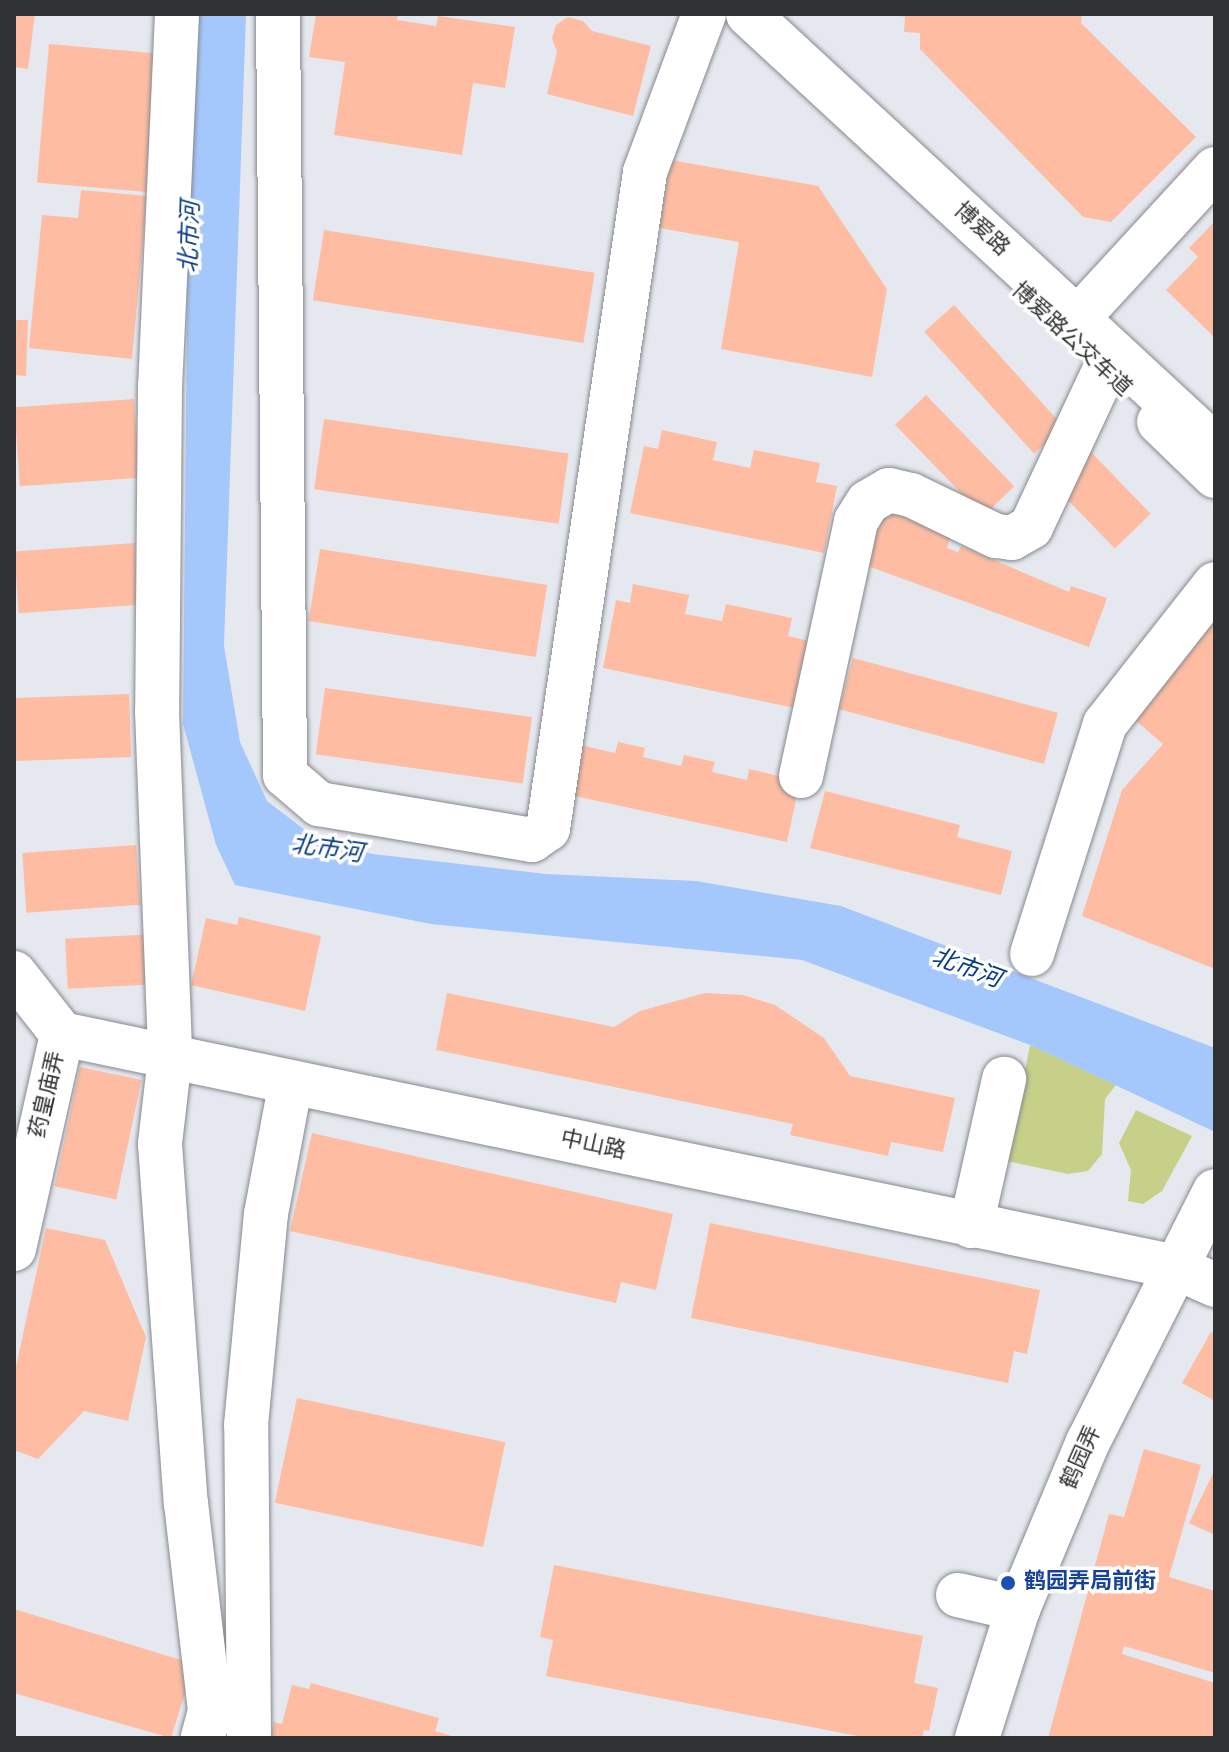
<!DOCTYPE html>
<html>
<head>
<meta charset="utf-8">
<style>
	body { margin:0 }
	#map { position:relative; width:1229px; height:1752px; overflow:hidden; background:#e5e8ef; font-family:Overpass,"Noto Sans SC",sans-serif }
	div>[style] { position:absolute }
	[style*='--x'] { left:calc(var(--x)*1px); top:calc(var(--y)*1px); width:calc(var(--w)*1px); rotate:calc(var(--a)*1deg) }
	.green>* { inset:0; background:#c6d089 }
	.water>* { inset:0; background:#a5c8fc }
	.building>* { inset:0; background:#febda3; transform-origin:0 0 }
	.roads { filter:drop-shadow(0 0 2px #86898f) drop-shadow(0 0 2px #86898f) }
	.minor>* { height:44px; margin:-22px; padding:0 22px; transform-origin:22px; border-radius:22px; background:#fff }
	.major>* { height:44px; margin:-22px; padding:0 22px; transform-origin:22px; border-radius:22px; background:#fff }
	.dots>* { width:22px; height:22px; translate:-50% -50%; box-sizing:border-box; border:4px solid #fff; border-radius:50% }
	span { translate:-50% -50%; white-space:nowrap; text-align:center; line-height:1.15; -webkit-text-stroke:7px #fff; paint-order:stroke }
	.street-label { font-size:22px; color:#2f3133 }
	.transit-label { font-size:22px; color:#164399; font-weight:700 }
	.left { translate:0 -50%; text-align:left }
	.water-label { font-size:24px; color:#083d86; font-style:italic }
	.frame { position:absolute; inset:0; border:16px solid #2f3133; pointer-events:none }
</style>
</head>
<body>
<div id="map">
	<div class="green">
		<i style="clip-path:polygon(1030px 1045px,1116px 1085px,1105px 1099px,1102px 1154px,1088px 1171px,1068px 1174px,1007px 1161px)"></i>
		<i style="clip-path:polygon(1136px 1110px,1192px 1136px,1162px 1191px,1143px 1204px,1128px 1201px,1131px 1170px,1119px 1143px)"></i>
	</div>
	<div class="water">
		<i style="clip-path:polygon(190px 14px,246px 14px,224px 646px,240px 742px,267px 801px,322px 843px,373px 854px,546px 874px,696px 881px,841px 906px,1215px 1048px,1215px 1132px,1030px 1045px,802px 960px,431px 924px,235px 885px,216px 845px,183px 724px)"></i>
	</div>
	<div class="building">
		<i style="clip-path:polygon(14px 14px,35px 14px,28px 69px,14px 67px)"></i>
		<i style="clip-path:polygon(316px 14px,398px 14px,397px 20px,436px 26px,438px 16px,515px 27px,505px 88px,473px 83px,462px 155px,334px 135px,345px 62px,309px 57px)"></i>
		<i style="clip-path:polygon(891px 14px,1082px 14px,1081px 23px,1196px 137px,1111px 222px,1083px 217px,920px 49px,920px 33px,904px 32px,905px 17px)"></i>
		<i style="clip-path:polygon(568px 17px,583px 21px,592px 31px,651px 46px,633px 116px,547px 94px,557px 52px,552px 38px,556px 25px)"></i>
		<i style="left:49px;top:44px;width:110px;height:139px;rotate:5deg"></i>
		<i style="clip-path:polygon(671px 160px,818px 186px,887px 289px,872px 377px,721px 349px,739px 242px,659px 228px)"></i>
		<i style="clip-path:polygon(81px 190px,147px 196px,132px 359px,29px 348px,42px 215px,78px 218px)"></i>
		<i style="clip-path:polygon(1215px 221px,1215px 338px,1166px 290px,1198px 257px,1189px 248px)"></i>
		<i style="left:324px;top:230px;width:274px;height:71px;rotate:9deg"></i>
		<i style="left:954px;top:305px;width:164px;height:40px;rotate:48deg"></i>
		<i style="clip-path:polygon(14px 320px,28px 320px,26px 376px,14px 375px)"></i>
		<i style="left:926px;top:395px;width:127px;height:43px;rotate:46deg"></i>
		<i style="left:134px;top:399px;width:79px;height:120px;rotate:86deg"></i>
		<i style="left:324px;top:419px;width:247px;height:71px;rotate:8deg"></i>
		<i style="clip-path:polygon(662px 430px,717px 442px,713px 460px,750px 468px,754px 450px,820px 463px,816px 482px,837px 486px,824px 553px,630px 513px,644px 446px,658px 449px)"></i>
		<i style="left:1091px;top:452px;width:86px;height:50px;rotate:46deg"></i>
		<i style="clip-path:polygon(885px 510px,951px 535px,947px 548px,958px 552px,961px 546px,1069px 592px,1071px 586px,1107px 598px,1089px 647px,865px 565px)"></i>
		<i style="left:135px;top:543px;width:62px;height:121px;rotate:86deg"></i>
		<i style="left:320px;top:549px;width:230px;height:73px;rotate:9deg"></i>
		<i style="clip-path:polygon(633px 584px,689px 595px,685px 614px,722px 621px,726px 604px,792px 618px,788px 636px,809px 641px,795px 708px,603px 668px,616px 600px,630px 603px)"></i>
		<i style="clip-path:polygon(1215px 611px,1215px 969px,1082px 916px,1122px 790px,1163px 744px,1129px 715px)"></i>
		<i style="left:853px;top:658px;width:212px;height:53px;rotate:15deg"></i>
		<i style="left:325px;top:688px;width:209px;height:67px;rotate:8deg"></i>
		<i style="left:129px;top:694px;width:63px;height:115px;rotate:88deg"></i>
		<i style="clip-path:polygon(618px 742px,645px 748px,643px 757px,681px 766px,684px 755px,715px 762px,712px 772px,747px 780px,749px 769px,783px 777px,781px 787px,798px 790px,787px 842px,570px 795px,580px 745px,615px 753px)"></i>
		<i style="clip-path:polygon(825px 791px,960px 825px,957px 837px,1012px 851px,1001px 895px,810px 848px)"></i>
		<i style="left:136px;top:845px;width:60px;height:114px;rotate:86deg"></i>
		<i style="clip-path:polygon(239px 917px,321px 936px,305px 1011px,191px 985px,206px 918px,237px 925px)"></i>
		<i style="left:156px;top:934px;width:50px;height:91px;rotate:87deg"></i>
		<i style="clip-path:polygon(447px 993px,614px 1027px,640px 1011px,705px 993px,743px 995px,775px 1005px,824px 1038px,850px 1076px,955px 1098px,943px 1152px,891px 1142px,888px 1156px,790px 1135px,793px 1124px,436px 1050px)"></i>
		<i style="left:80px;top:1067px;width:63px;height:122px;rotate:12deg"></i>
		<i style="clip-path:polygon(312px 1133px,673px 1214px,656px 1290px,621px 1282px,616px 1303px,290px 1231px)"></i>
		<i style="clip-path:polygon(710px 1223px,1040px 1290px,1027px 1354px,1014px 1351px,1008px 1383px,691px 1318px)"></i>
		<i style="clip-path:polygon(46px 1228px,105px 1240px,146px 1337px,128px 1421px,84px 1411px,38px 1459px,14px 1450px,14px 1376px)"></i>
		<i style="clip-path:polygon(1211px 1332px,1215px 1334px,1215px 1401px,1182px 1383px)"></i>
		<i style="left:297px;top:1398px;width:213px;height:107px;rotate:12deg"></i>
		<i style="clip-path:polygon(1144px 1449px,1201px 1465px,1169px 1577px,1215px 1591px,1215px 1673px,1124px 1646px,1122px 1654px,1215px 1683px,1215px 1738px,1048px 1738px,1109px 1514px,1124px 1517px)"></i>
		<i style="clip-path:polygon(1215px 1469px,1215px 1535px,1189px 1523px)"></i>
		<i style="clip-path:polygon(554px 1565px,923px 1636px,914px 1683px,938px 1688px,929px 1731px,924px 1730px,922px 1738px,868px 1738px,546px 1676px,553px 1640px,540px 1637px)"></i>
		<i style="clip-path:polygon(14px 1609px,194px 1664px,171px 1738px,14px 1693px)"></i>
		<i style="clip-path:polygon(311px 1683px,439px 1718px,435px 1731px,459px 1738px,270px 1738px,274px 1722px,282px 1724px,292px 1685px,309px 1689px)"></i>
	</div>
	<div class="roads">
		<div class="minor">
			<i style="--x:177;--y:14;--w:372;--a:92.6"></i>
			<i style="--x:160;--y:386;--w:325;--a:90.5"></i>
			<i style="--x:157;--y:711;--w:346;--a:87.8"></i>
			<i style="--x:170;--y:1057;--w:88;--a:96.6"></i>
			<i style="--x:160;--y:1144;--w:360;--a:85.9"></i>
			<i style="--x:186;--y:1503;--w:209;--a:83.4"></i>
			<i style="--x:210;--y:1711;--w:28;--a:105"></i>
			<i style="--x:278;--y:14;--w:761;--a:89.47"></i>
			<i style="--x:285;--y:775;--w:45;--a:40.5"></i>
			<i style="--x:319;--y:804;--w:216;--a:9.6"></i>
			<i style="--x:532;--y:840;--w:19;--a:-35"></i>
			<i style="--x:548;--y:829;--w:664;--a:-81.6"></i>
			<i style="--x:645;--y:172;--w:169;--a:-69.5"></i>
			<i style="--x:1077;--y:319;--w:204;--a:-47.4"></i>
			<i style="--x:1159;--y:422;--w:78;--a:44"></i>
			<i style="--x:801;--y:776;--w:261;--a:-77.8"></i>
			<i style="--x:856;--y:521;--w:22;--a:-58"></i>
			<i style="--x:868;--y:502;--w:24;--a:-30"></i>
			<i style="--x:889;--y:490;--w:23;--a:13"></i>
			<i style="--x:911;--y:495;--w:94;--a:25.8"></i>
			<i style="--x:996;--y:536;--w:16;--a:7"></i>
			<i style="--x:1012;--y:538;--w:22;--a:-30"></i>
			<i style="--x:1031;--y:527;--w:193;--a:-64.9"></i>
			<i style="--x:1032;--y:954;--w:241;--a:-72.4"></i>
			<i style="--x:1105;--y:724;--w:178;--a:-51.8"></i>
			<i style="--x:14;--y:973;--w:78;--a:51.8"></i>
			<i style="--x:62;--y:1034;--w:1137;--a:11.82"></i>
			<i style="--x:1175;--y:1267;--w:44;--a:24.2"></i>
			<i style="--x:971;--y:1226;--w:151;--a:-77.3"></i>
			<i style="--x:14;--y:1249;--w:220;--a:-77.4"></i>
			<i style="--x:958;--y:1595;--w:62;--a:13.1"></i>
			<i style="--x:249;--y:1738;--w:313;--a:-90.5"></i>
			<i style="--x:246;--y:1425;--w:212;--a:-84.6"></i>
			<i style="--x:266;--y:1214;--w:134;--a:-79.3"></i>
			<i style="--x:977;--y:1738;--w:135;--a:-72.4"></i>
			<i style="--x:1018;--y:1609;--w:181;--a:-67.3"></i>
			<i style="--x:1088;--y:1442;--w:281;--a:-63.2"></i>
		</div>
		<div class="major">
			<i style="--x:748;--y:14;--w:636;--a:42.77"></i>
		</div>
	</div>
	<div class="dots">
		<i style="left:1008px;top:1583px;background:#1a4fb4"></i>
	</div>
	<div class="street-label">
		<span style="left:981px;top:230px;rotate:43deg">博爱路</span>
		<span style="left:1071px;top:340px;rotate:43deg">博爱路公交车道</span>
		<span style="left:48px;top:1095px;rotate:-77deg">药皇庙弄</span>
		<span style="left:593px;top:1146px;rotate:12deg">中山路</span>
		<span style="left:1082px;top:1458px;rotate:-66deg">鹤园弄</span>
	</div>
	<div class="transit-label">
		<span class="left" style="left:1024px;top:1583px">鹤园弄局前街</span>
	</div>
	<div class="water-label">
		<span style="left:192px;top:237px;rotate:-88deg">北市河</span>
		<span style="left:327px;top:851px;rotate:8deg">北市河</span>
		<span style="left:966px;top:970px;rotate:20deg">北市河</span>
	</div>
	<div class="frame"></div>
</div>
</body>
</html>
